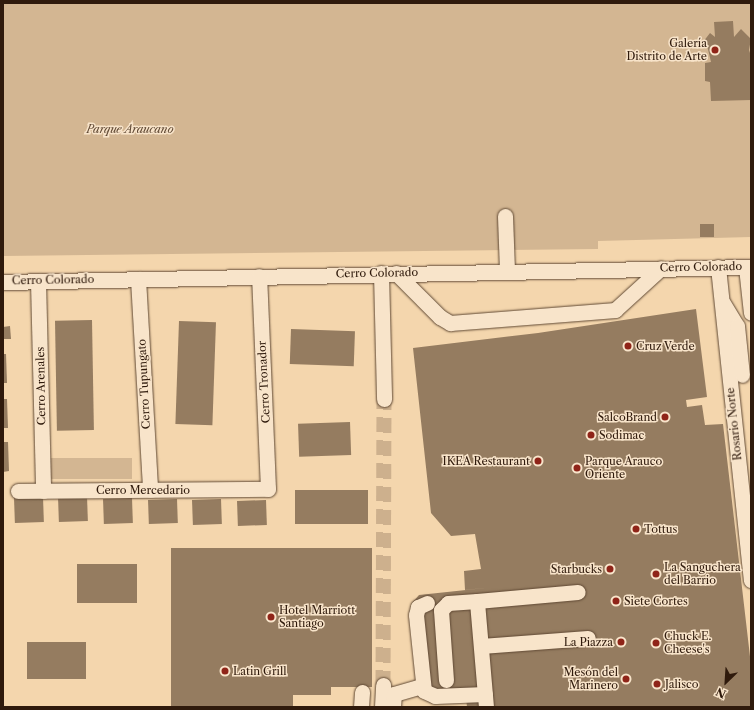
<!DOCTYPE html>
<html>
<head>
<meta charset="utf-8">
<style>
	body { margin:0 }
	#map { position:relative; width:754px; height:710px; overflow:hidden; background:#f4d6ad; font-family:"Libre Caslon Text",serif }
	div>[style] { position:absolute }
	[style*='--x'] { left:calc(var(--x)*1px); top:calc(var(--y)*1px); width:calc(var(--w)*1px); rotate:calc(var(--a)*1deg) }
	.green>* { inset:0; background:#d3b692; transform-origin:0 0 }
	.building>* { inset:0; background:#957c60; transform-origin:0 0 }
	.minor-tunnel>* { height:15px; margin-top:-7.5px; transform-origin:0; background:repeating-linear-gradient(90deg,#cdb08d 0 15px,transparent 0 23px) }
	.roads { filter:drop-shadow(0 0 1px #604934) drop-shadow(0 0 1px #604934) }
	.minor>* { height:15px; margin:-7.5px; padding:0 7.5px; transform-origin:7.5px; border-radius:7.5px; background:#f8e4ca }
	.dots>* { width:11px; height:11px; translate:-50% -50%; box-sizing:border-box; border:2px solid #f8e4ca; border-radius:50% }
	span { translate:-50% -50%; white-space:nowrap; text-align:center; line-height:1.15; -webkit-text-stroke:3px #f8e4ca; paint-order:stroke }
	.poi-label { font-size:11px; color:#2f1a0c }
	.right { translate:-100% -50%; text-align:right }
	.left { translate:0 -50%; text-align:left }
	.park-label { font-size:11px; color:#604934; font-style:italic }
	.street-label { font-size:11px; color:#2f1a0c }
	.frame { position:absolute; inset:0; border:4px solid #2f1a0c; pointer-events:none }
	.north { position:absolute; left:706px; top:662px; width:40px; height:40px; -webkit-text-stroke:3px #f8e4ca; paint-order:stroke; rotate:205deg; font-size:11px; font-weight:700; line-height:16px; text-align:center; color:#2f1a0c }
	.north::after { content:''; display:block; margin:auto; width:14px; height:18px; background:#2f1a0c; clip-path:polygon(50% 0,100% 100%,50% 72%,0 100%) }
</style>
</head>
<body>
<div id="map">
	<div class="green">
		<i style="clip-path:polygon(3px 3px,751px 3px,751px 237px,598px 241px,598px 249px,3px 256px)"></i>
		<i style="left:132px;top:458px;width:21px;height:85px;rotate:90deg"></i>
	</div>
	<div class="building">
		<i style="clip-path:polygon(733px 21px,734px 37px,741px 29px,751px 39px,749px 50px,751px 56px,751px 100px,711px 101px,710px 82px,705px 81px,705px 63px,711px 62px,707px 45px,703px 42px,710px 33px,715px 37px,714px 22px)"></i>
		<i style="left:700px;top:224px;width:14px;height:13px"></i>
		<i style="clip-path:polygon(696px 309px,707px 397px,686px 400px,687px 407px,702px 405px,705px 425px,723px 424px,751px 665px,751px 707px,467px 707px,466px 698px,429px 701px,412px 603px,419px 595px,494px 587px,465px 590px,464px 571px,481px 569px,475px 534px,451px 536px,431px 513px,413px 348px,538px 333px)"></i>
		<i style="left:92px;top:320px;width:110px;height:37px;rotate:89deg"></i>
		<i style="left:179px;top:321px;width:37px;height:103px;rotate:2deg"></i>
		<i style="clip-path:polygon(10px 326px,11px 339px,3px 339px,3px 327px)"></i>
		<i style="left:291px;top:329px;width:64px;height:35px;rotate:2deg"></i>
		<i style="clip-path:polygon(3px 354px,6px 354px,7px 383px,3px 383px)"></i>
		<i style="clip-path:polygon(3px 399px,7px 399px,8px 428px,3px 428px)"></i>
		<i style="left:350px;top:422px;width:33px;height:52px;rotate:88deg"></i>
		<i style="clip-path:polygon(3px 442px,8px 442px,9px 471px,3px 472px)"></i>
		<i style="left:295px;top:490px;width:73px;height:34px"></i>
		<i style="left:87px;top:496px;width:25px;height:29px;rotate:88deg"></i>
		<i style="left:43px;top:497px;width:25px;height:29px;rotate:88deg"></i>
		<i style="left:132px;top:498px;width:25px;height:29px;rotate:88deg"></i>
		<i style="left:177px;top:499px;width:24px;height:29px;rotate:88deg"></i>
		<i style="left:221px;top:499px;width:25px;height:29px;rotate:88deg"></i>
		<i style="left:266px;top:500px;width:25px;height:29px;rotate:88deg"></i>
		<i style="clip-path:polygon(171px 548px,372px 548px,372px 687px,331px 687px,331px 695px,293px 695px,293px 707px,171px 707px)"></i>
		<i style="left:77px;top:564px;width:60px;height:39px"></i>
		<i style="left:27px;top:642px;width:59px;height:37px"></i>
	</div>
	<div class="minor-tunnel">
		<i style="--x:383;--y:685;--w:286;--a:-89.8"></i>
	</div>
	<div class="roads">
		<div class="minor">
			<i style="--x:505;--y:216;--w:54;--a:87.9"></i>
			<i style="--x:718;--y:267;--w:315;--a:84"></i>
			<i style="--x:746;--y:267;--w:46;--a:83.8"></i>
			<i style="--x:381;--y:273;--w:126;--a:88.6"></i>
			<i style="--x:396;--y:273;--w:62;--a:45"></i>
			<i style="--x:440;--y:317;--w:12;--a:31"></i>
			<i style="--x:450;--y:323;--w:166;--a:-4.5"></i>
			<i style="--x:615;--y:310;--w:62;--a:-42.4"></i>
			<i style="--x:138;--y:279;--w:211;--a:86.7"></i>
			<i style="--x:38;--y:281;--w:210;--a:88.6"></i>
			<i style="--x:3;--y:282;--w:748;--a:-1.15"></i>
			<i style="--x:723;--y:303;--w:27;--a:59"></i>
			<i style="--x:737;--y:326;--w:49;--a:84.2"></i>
			<i style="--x:18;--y:491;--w:250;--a:-0.5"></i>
			<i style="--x:268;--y:489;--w:213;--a:-92.4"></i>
			<i style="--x:427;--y:603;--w:10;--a:156"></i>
			<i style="--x:418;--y:607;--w:8;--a:104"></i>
			<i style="--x:416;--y:615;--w:76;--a:84"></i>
			<i style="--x:424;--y:691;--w:12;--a:24"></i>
			<i style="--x:435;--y:696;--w:50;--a:-2.3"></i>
			<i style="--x:481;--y:646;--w:107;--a:-4.3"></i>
			<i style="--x:446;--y:680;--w:70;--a:-94.1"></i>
			<i style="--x:441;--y:610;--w:10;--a:-45"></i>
			<i style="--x:448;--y:603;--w:29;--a:-4"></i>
			<i style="--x:361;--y:707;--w:15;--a:-86"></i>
			<i style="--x:382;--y:707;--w:22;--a:-87"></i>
			<i style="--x:393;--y:707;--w:13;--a:-86"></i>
			<i style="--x:394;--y:694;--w:26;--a:-16"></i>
			<i style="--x:486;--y:707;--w:106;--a:-94.9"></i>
			<i style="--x:477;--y:601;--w:101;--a:-5.1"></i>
		</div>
	</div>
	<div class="dots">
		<i style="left:715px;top:50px;background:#8f2418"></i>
		<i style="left:628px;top:346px;background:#8f2418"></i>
		<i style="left:665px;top:417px;background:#8f2418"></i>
		<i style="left:591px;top:435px;background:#8f2418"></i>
		<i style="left:538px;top:461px;background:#8f2418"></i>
		<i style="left:577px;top:468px;background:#8f2418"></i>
		<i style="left:636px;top:529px;background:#8f2418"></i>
		<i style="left:610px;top:569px;background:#8f2418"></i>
		<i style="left:656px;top:574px;background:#8f2418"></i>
		<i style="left:616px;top:601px;background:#8f2418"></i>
		<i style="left:271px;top:617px;background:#8f2418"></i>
		<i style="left:621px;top:642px;background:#8f2418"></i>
		<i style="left:656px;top:643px;background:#8f2418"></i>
		<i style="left:225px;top:671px;background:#8f2418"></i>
		<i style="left:626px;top:679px;background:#8f2418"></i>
		<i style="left:657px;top:684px;background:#8f2418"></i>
	</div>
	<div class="poi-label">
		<span class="right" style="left:707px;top:50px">Galería<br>Distrito de Arte</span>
		<span class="left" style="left:636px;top:346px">Cruz Verde</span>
		<span class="right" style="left:657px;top:417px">SalcoBrand</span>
		<span class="left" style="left:599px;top:435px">Sodimac</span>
		<span class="right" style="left:530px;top:461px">IKEA Restaurant</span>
		<span class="left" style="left:585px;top:468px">Parque Arauco<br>Oriente</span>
		<span class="left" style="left:644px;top:529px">Tottus</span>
		<span class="left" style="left:664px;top:574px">La Sanguchera<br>del Barrio</span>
		<span class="right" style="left:602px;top:569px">Starbucks</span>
		<span class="left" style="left:624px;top:601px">Siete Cortes</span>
		<span class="left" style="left:279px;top:617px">Hotel Marriott<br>Santiago</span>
		<span class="left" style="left:664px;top:643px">Chuck E.<br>Cheese's</span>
		<span class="right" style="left:613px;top:642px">La Piazza</span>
		<span class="left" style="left:233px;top:671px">Latin Grill</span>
		<span class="right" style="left:618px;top:679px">Mesón del<br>Marinero</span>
		<span class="left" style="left:665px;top:684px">Jalisco</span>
	</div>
	<div class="park-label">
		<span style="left:130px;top:129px">Parque Araucano</span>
	</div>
	<div class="street-label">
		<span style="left:701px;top:267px;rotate:-1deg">Cerro Colorado</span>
		<span style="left:377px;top:273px;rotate:-1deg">Cerro Colorado</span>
		<span style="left:53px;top:280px;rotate:-1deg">Cerro Colorado</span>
		<span style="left:264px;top:382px;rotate:-93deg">Cerro Tronador</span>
		<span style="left:144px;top:384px;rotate:-93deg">Cerro Tupungato</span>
		<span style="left:41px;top:386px;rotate:-91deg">Cerro Arenales</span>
		<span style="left:734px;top:424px;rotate:-96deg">Rosario Norte</span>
		<span style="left:143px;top:490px">Cerro Mercedario</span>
	</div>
	<div class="frame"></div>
	<div class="north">N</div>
</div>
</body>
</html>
